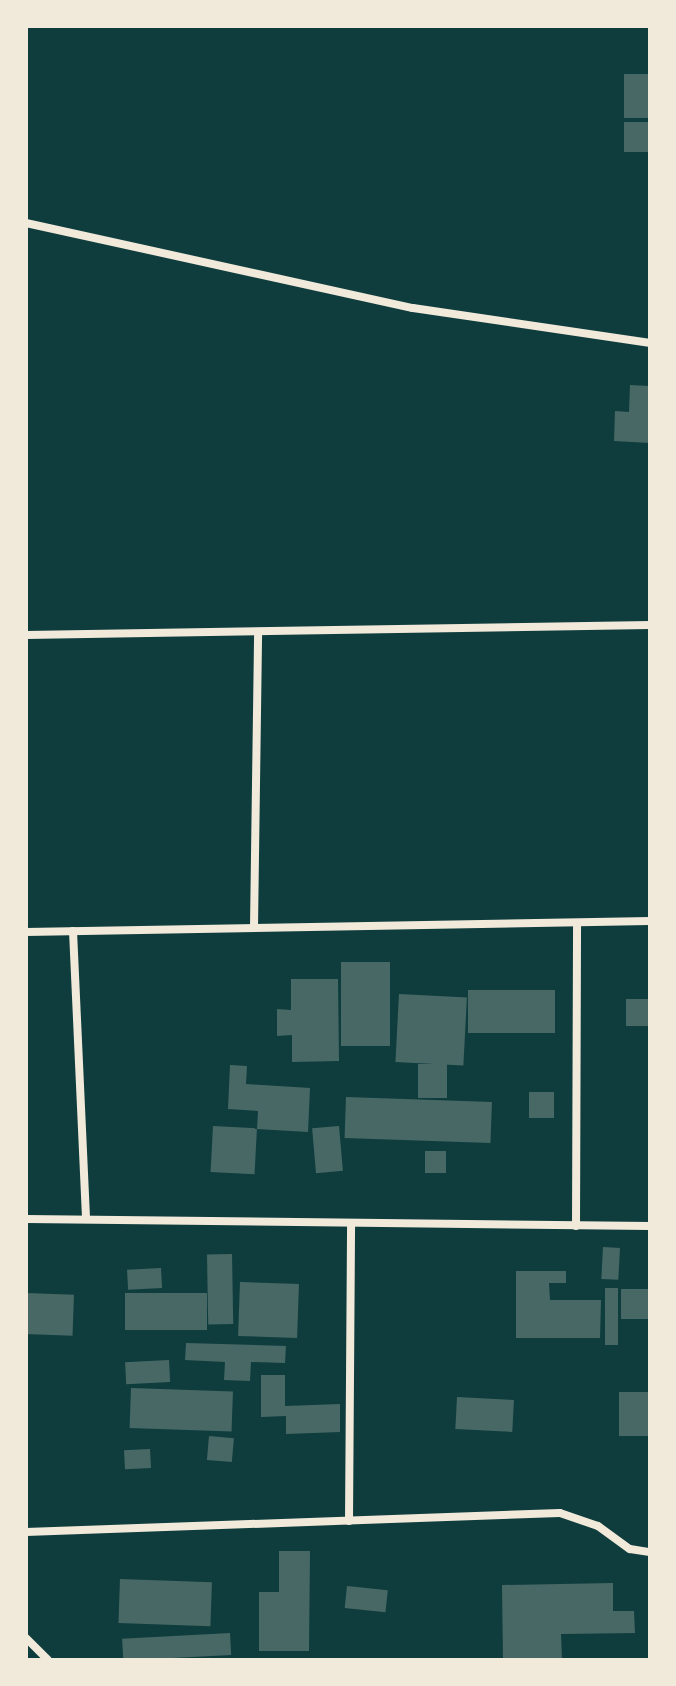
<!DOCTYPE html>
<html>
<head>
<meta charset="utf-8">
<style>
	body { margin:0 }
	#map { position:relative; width:676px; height:1686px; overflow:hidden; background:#0f3d3e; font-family:Karla,sans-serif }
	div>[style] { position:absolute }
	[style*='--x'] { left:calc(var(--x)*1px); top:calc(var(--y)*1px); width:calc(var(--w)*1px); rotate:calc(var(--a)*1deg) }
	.building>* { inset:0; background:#486865; transform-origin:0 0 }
	.minor>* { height:8px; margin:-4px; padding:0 4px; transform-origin:4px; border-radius:4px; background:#f1e9da }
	span { translate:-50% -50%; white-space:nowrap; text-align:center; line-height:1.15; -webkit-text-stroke:6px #f1e9da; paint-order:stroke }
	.frame { position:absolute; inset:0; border:28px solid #f1e9da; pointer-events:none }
</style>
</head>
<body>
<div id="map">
	<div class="building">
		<i style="left:624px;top:74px;width:26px;height:44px"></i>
		<i style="left:624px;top:122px;width:26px;height:30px"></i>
		<i style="clip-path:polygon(630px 385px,650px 386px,650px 443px,614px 441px,615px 411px,629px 412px)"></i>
		<i style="left:341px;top:962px;width:49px;height:84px"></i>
		<i style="clip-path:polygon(291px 979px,338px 979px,339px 1061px,292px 1062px,292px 1035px,277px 1036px,277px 1009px,291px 1010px)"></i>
		<i style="left:555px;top:990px;width:43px;height:87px;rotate:90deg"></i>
		<i style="left:399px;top:994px;width:68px;height:68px;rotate:3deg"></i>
		<i style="left:650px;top:999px;width:27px;height:24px;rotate:90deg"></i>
		<i style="left:447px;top:1064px;width:34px;height:29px;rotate:90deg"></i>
		<i style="clip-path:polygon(230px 1065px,247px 1066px,246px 1084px,310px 1088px,308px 1132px,257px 1129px,258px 1111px,228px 1109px)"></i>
		<i style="left:529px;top:1092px;width:25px;height:26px"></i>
		<i style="left:346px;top:1097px;width:146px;height:41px;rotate:2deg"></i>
		<i style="left:213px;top:1126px;width:44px;height:46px;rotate:3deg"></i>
		<i style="left:339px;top:1126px;width:45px;height:27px;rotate:85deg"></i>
		<i style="left:446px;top:1151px;width:22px;height:21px;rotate:90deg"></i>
		<i style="left:603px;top:1247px;width:17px;height:32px;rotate:3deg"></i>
		<i style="left:232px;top:1254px;width:70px;height:25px;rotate:89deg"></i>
		<i style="left:161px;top:1268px;width:20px;height:34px;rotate:87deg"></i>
		<i style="clip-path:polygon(516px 1271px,566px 1271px,566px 1283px,549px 1283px,550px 1300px,601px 1300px,600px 1338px,516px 1338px)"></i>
		<i style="left:240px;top:1282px;width:59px;height:54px;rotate:2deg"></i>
		<i style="left:605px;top:1288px;width:13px;height:57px"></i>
		<i style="left:650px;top:1289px;width:30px;height:29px;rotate:90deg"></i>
		<i style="left:26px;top:1293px;width:48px;height:41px;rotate:2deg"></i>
		<i style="left:207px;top:1293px;width:37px;height:82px;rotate:90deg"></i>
		<i style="clip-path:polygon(186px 1343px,286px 1346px,285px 1363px,251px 1362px,250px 1381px,224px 1380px,225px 1362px,185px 1360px)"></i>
		<i style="left:169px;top:1360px;width:22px;height:44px;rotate:87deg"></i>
		<i style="clip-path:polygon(261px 1375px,285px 1375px,285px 1406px,340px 1404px,340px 1432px,286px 1434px,286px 1416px,261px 1417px)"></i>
		<i style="left:131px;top:1388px;width:102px;height:40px;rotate:2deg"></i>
		<i style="left:619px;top:1392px;width:31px;height:44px"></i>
		<i style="left:457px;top:1397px;width:57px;height:32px;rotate:3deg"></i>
		<i style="left:209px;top:1436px;width:25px;height:24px;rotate:5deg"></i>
		<i style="left:150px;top:1449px;width:19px;height:26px;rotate:87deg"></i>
		<i style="clip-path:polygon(279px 1551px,310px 1551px,309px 1651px,259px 1651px,259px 1592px,279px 1592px)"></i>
		<i style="left:120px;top:1579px;width:92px;height:44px;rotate:2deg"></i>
		<i style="clip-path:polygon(613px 1583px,613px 1611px,634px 1611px,635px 1633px,561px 1634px,562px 1659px,503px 1660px,502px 1585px)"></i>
		<i style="left:347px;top:1586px;width:41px;height:22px;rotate:6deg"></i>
		<i style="left:230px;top:1633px;width:22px;height:108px;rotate:87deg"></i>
	</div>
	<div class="minor">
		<i style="--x:26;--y:223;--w:396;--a:12.4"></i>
		<i style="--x:413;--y:308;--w:240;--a:8.4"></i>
		<i style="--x:26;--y:635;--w:624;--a:-0.92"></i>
		<i style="--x:254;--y:927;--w:295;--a:-89.2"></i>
		<i style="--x:73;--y:931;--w:286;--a:87.4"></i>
		<i style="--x:26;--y:932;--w:624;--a:-1.01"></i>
		<i style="--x:26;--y:1219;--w:624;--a:0.64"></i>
		<i style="--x:576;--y:1226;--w:302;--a:-89.8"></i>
		<i style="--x:349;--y:1521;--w:295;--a:-89.6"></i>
		<i style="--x:26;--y:1532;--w:534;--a:-2.04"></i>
		<i style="--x:560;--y:1513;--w:40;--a:18.9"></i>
		<i style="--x:598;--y:1526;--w:39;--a:36"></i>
		<i style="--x:630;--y:1549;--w:20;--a:9"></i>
		<i style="--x:26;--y:1638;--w:31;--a:45"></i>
	</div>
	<div class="frame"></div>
</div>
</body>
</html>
